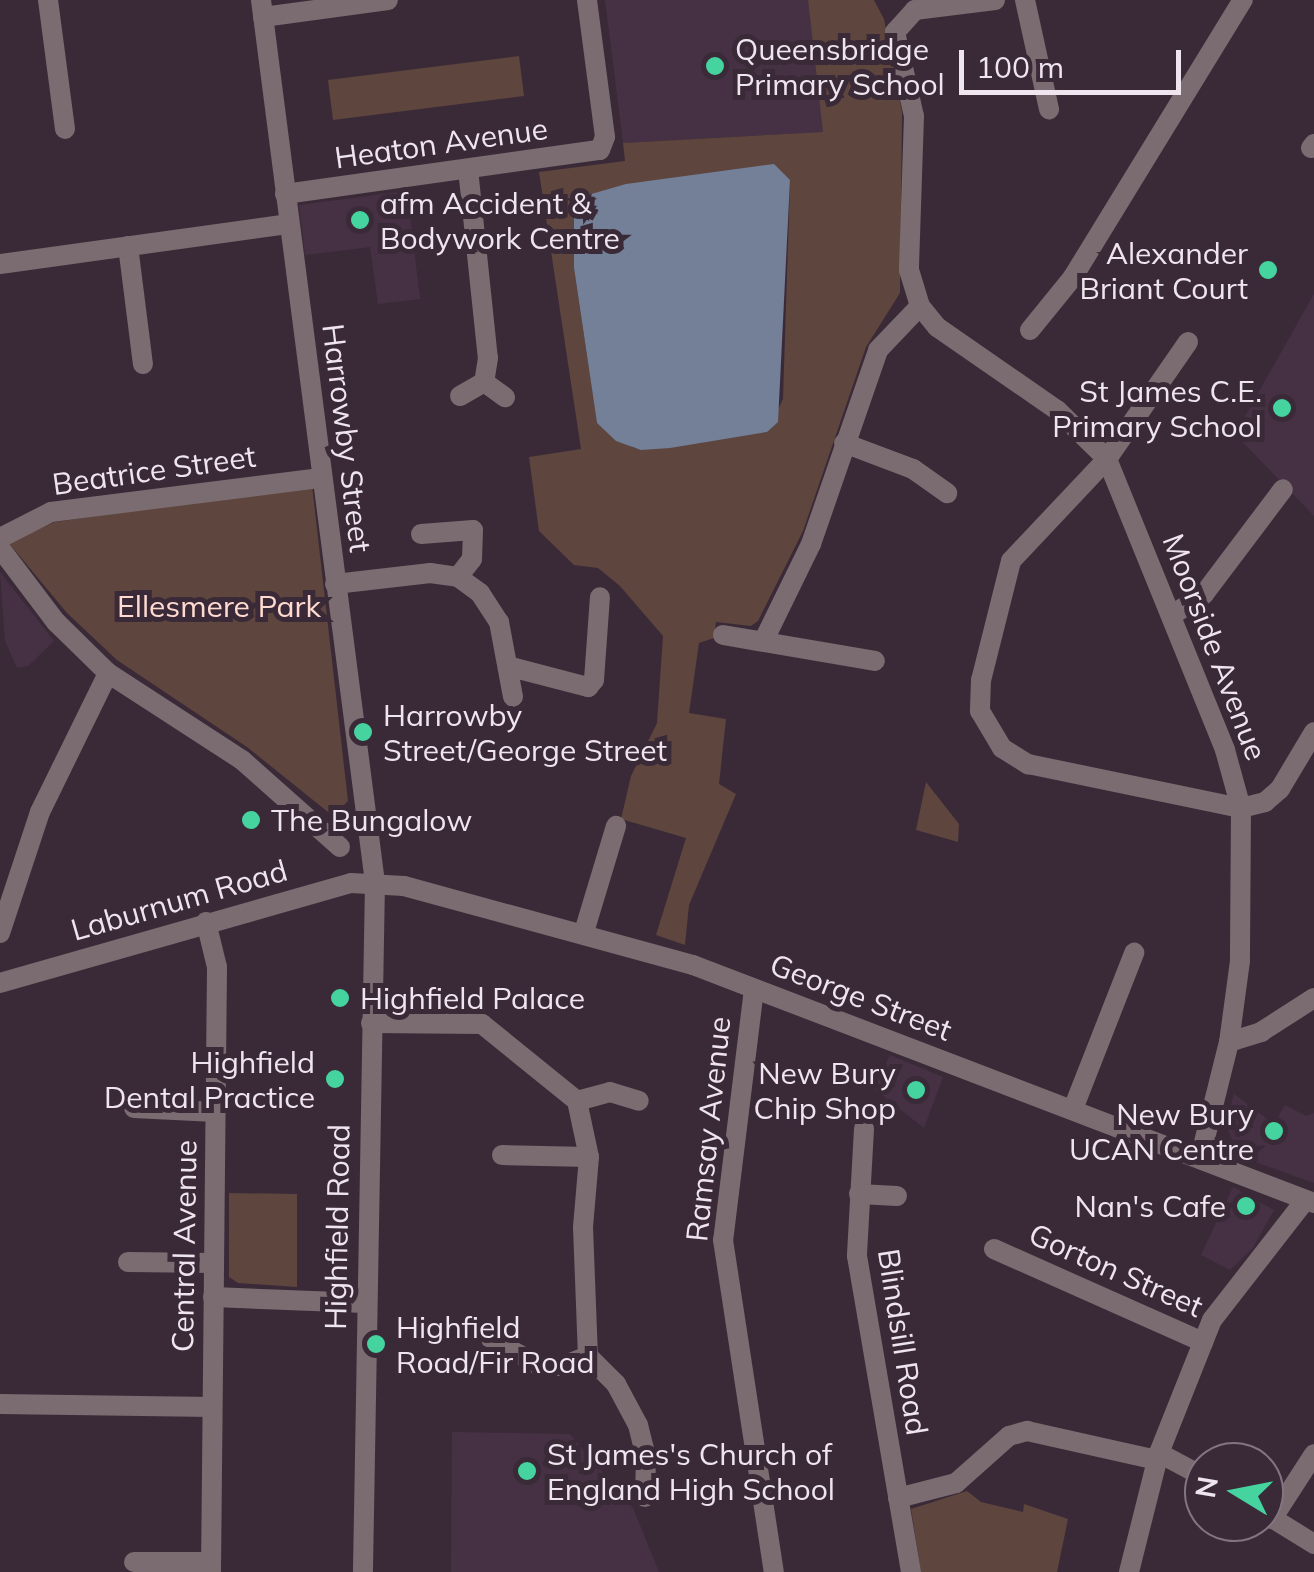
<!DOCTYPE html>
<style>
body{margin:0}
#map{position:relative;width:1314px;height:1572px;overflow:hidden;background:#3a2a38;font-family:Mulish,sans-serif}
div>[style]{position:absolute}
[style*='--x']{left:calc(var(--x)*1px);top:calc(var(--y)*1px);width:calc(var(--w)*1px);rotate:calc(var(--a)*1deg)}
.built>*{inset:0;background:#463144}
.green>*{inset:0;background:#5e453e}
.water>*{inset:0;background:#738098}
.minor>*{height:20px;margin:-10px;padding:0 10px;transform-origin:10px;border-radius:10px;background:#7a6c70}
.dots>*{width:28px;height:28px;translate:-50% -50%;box-sizing:border-box;border:5px solid #3a2a38;border-radius:50%}
span{translate:-50% -50%;white-space:nowrap;text-align:center;line-height:1.15;-webkit-text-stroke:10px #3a2a38;paint-order:stroke}
.poi-label{font-size:30px;color:#efe5ee}
.left{translate:0 -50%;text-align:left}
.right{translate:-100% -50%;text-align:right}
.street-label{font-size:30px;color:#efe5ee}
.park-label{font-size:30px;color:#fedad0}
.north{position:absolute;left:1184px;top:1442px;width:100px;height:100px;box-sizing:border-box;background:#3a2a38;border:2px solid #827581;border-radius:50%;rotate:280deg;font-size:28px;font-weight:700;line-height:40px;text-align:center;color:#efe5ee}
.north::after{content:'';display:block;margin:auto;width:35px;height:45px;background:#45d49f;clip-path:polygon(50% 0,100% 100%,50% 72%,0 100%)}
.scale{position:absolute;left:959px;top:50px;width:222px;height:45px;box-sizing:border-box;border:5px solid #efe5ee;border-top:0;padding-left:12px;font-size:30px;line-height:35px;white-space:nowrap;color:#efe5ee;-webkit-text-stroke:8px #3a2a38;paint-order:stroke}
</style>
<div id="map">
<div class="built">
<div style="clip-path:polygon(605px 0,808px 0,824px 132px,623px 143px)"></div>
<div style="clip-path:polygon(407px 191px,420px 299px,378px 304px,370px 247px,305px 255px,299px 205px)"></div>
<div style="clip-path:polygon(1314px 294px,1314px 516px,1235px 434px)"></div>
<div style="clip-path:polygon(0 572px,54px 641px,28px 666px,17px 668px,5px 641px)"></div>
<div style="clip-path:polygon(890px 1055px,943px 1077px,924px 1128px,874px 1089px)"></div>
<div style="clip-path:polygon(1234px 1094px,1274px 1124px,1285px 1105px,1306px 1116px,1314px 1113px,1314px 1183px,1239px 1156px,1226px 1125px)"></div>
<div style="clip-path:polygon(1233px 1187px,1274px 1210px,1253px 1248px,1230px 1270px,1201px 1255px)"></div>
<div style="clip-path:polygon(452px 1432px,570px 1434px,633px 1508px,659px 1572px,451px 1572px)"></div>
</div>
<div class="green">
<div style="clip-path:polygon(evenodd,808px 0,874px 0,884px 19px,902px 112px,900px 293px,866px 347px,803px 531px,758px 621px,751px 626px,716px 622px,714px 638px,699px 643px,689px 713px,726px 719px,719px 784px,736px 794px,689px 905px,685px 945px,656px 935px,686px 838px,621px 819px,631px 776px,657px 723px,663px 636px,620px 586px,598px 568px,574px 565px,539px 531px,529px 457px,581px 449px,539px 172px,625px 161px,623px 143px,823px 132px,808px 0,790px 180px,783px 399px,767px 432px,634px 448px,597px 422px,574px 268px,790px 180px)"></div>
<div style="clip-path:polygon(519px 56px,524px 96px,333px 120px,328px 80px)"></div>
<div style="clip-path:polygon(312px 485px,348px 801px,333px 816px,247px 747px,117px 660px,67px 613px,8px 542px,55px 522px)"></div>
<div style="clip-path:polygon(926px 782px,959px 824px,958px 842px,916px 830px)"></div>
<div style="clip-path:polygon(229px 1193px,297px 1194px,297px 1287px,238px 1283px,229px 1277px)"></div>
<div style="clip-path:polygon(967px 1491px,981px 1502px,1023px 1512px,1024px 1504px,1068px 1519px,1057px 1572px,921px 1572px,911px 1509px)"></div>
</div>
<div class="water">
<div style="clip-path:polygon(774px 164px,790px 180px,778px 422px,767px 432px,670px 448px,641px 450px,616px 441px,597px 423px,574px 268px,574px 199px,626px 184px)"></div>
</div>
<div class="minor">
<div style="--x:48;--y:0;--w:130;--a:82.5"></div>
<div style="--x:261;--y:0;--w:889;--a:82.64"></div>
<div style="--x:375;--y:882;--w:690;--a:91"></div>
<div style="--x:995;--y:0;--w:81;--a:172.9"></div>
<div style="--x:915;--y:10;--w:30;--a:132"></div>
<div style="--x:895;--y:32;--w:86;--a:77.3"></div>
<div style="--x:914;--y:116;--w:154;--a:91.9"></div>
<div style="--x:909;--y:270;--w:38;--a:73"></div>
<div style="--x:920;--y:306;--w:27;--a:51"></div>
<div style="--x:937;--y:327;--w:146;--a:34.7"></div>
<div style="--x:1057;--y:410;--w:70;--a:44.4"></div>
<div style="--x:1107;--y:459;--w:314;--a:67.9"></div>
<div style="--x:1225;--y:750;--w:60;--a:74.6"></div>
<div style="--x:1241;--y:808;--w:153;--a:90.4"></div>
<div style="--x:1240;--y:961;--w:82;--a:97.7"></div>
<div style="--x:1229;--y:1042;--w:120;--a:104"></div>
<div style="--x:1025;--y:0;--w:112;--a:77.6"></div>
<div style="--x:263;--y:17;--w:126;--a:-7.7"></div>
<div style="--x:1311;--y:148;--w:5;--a:-53"></div>
<div style="--x:468;--y:169;--w:190;--a:84"></div>
<div style="--x:488;--y:358;--w:24;--a:99"></div>
<div style="--x:285;--y:194;--w:318;--a:-8"></div>
<div style="--x:600;--y:150;--w:14;--a:-69"></div>
<div style="--x:605;--y:137;--w:138;--a:-97.5"></div>
<div style="--x:128;--y:246;--w:119;--a:82.8"></div>
<div style="--x:0;--y:264;--w:292;--a:-7.9"></div>
<div style="--x:1030;--y:330;--w:68;--a:-50.9"></div>
<div style="--x:1073;--y:277;--w:325;--a:-58.5"></div>
<div style="--x:1188;--y:342;--w:142;--a:124.7"></div>
<div style="--x:1107;--y:459;--w:140;--a:133.3"></div>
<div style="--x:1011;--y:561;--w:123;--a:104.1"></div>
<div style="--x:981;--y:680;--w:31;--a:92"></div>
<div style="--x:980;--y:711;--w:43;--a:59.3"></div>
<div style="--x:1002;--y:748;--w:31;--a:32"></div>
<div style="--x:1028;--y:764;--w:217;--a:11.7"></div>
<div style="--x:1241;--y:808;--w:25;--a:-14"></div>
<div style="--x:1265;--y:802;--w:20;--a:-41"></div>
<div style="--x:1280;--y:789;--w:66;--a:-59.2"></div>
<div style="--x:460;--y:396;--w:28;--a:-30"></div>
<div style="--x:484;--y:382;--w:26;--a:36"></div>
<div style="--x:844;--y:443;--w:74;--a:20.6"></div>
<div style="--x:913;--y:469;--w:42;--a:35.2"></div>
<div style="--x:421;--y:534;--w:52;--a:-4.4"></div>
<div style="--x:473;--y:530;--w:29;--a:92"></div>
<div style="--x:472;--y:559;--w:23;--a:128"></div>
<div style="--x:0;--y:538;--w:57;--a:-27"></div>
<div style="--x:51;--y:512;--w:272;--a:-7.2"></div>
<div style="--x:0;--y:548;--w:93;--a:52.9"></div>
<div style="--x:56;--y:622;--w:73;--a:44.4"></div>
<div style="--x:108;--y:673;--w:160;--a:33"></div>
<div style="--x:242;--y:760;--w:131;--a:41.6"></div>
<div style="--x:335;--y:584;--w:96;--a:-6.6"></div>
<div style="--x:430;--y:573;--w:28;--a:8"></div>
<div style="--x:458;--y:577;--w:27;--a:36"></div>
<div style="--x:480;--y:593;--w:35;--a:57"></div>
<div style="--x:499;--y:622;--w:76;--a:79.4"></div>
<div style="--x:1172;--y:615;--w:38;--a:-33"></div>
<div style="--x:1204;--y:594;--w:131;--a:-53"></div>
<div style="--x:723;--y:635;--w:154;--a:9.7"></div>
<div style="--x:764;--y:640;--w:107;--a:-63.9"></div>
<div style="--x:811;--y:544;--w:205;--a:-70.9"></div>
<div style="--x:878;--y:350;--w:61;--a:-46.3"></div>
<div style="--x:511;--y:667;--w:80;--a:14.6"></div>
<div style="--x:588;--y:687;--w:9;--a:-49"></div>
<div style="--x:594;--y:680;--w:83;--a:-85.9"></div>
<div style="--x:206;--y:922;--w:46;--a:76.3"></div>
<div style="--x:217;--y:967;--w:605;--a:90.57"></div>
<div style="--x:584;--y:932;--w:111;--a:-73.2"></div>
<div style="--x:0;--y:933;--w:127;--a:-71.7"></div>
<div style="--x:40;--y:812;--w:155;--a:-63.9"></div>
<div style="--x:0;--y:983;--w:365;--a:-15.9"></div>
<div style="--x:351;--y:883;--w:53;--a:3.2"></div>
<div style="--x:404;--y:886;--w:300;--a:15.3"></div>
<div style="--x:693;--y:965;--w:665;--a:20.97"></div>
<div style="--x:754;--y:989;--w:253;--a:97"></div>
<div style="--x:723;--y:1240;--w:336;--a:81.3"></div>
<div style="--x:371;--y:1023;--w:111;--a:0.5"></div>
<div style="--x:482;--y:1024;--w:122;--a:39"></div>
<div style="--x:577;--y:1101;--w:57;--a:77.9"></div>
<div style="--x:589;--y:1157;--w:70;--a:94.9"></div>
<div style="--x:583;--y:1227;--w:129;--a:87.8"></div>
<div style="--x:588;--y:1356;--w:40;--a:45"></div>
<div style="--x:616;--y:1384;--w:47;--a:61.8"></div>
<div style="--x:638;--y:1425;--w:33;--a:76"></div>
<div style="--x:646;--y:1457;--w:40;--a:91.4"></div>
<div style="--x:1229;--y:1042;--w:34;--a:-17"></div>
<div style="--x:1261;--y:1032;--w:63;--a:-32.7"></div>
<div style="--x:577;--y:1101;--w:34;--a:-15"></div>
<div style="--x:610;--y:1092;--w:30;--a:17"></div>
<div style="--x:134;--y:1108;--w:81;--a:2.8"></div>
<div style="--x:1073;--y:1109;--w:168;--a:-68.6"></div>
<div style="--x:864;--y:1129;--w:127;--a:93.2"></div>
<div style="--x:857;--y:1256;--w:321;--a:80.3"></div>
<div style="--x:502;--y:1155;--w:87;--a:1.3"></div>
<div style="--x:859;--y:1194;--w:38;--a:3"></div>
<div style="--x:994;--y:1249;--w:229;--a:24"></div>
<div style="--x:128;--y:1262;--w:86;--a:0.7"></div>
<div style="--x:213;--y:1297;--w:152;--a:2.3"></div>
<div style="--x:491;--y:1339;--w:56;--a:28.9"></div>
<div style="--x:540;--y:1366;--w:22;--a:0"></div>
<div style="--x:562;--y:1366;--w:28;--a:-21"></div>
<div style="--x:0;--y:1404;--w:212;--a:0.8"></div>
<div style="--x:1159;--y:1453;--w:51;--a:28.1"></div>
<div style="--x:898;--y:1498;--w:60;--a:-14.5"></div>
<div style="--x:956;--y:1483;--w:71;--a:-41.6"></div>
<div style="--x:1009;--y:1436;--w:19;--a:-16"></div>
<div style="--x:1027;--y:1431;--w:133;--a:12.6"></div>
<div style="--x:1264;--y:1513;--w:59;--a:31.8"></div>
<div style="--x:1272;--y:1519;--w:77;--a:-57.1"></div>
<div style="--x:134;--y:1562;--w:77;--a:0"></div>
<div style="--x:1129;--y:1572;--w:123;--a:-75.9"></div>
<div style="--x:1159;--y:1453;--w:143;--a:-68.3"></div>
<div style="--x:1212;--y:1320;--w:150;--a:-52.1"></div>
</div>
<div class="dots">
<div style="left:715px;top:66px;background:#45d49f"></div>
<div style="left:360px;top:220px;background:#45d49f"></div>
<div style="left:1268px;top:270px;background:#45d49f"></div>
<div style="left:1282px;top:408px;background:#45d49f"></div>
<div style="left:363px;top:732px;background:#45d49f"></div>
<div style="left:251px;top:820px;background:#45d49f"></div>
<div style="left:340px;top:998px;background:#45d49f"></div>
<div style="left:335px;top:1079px;background:#45d49f"></div>
<div style="left:916px;top:1090px;background:#45d49f"></div>
<div style="left:1274px;top:1131px;background:#45d49f"></div>
<div style="left:1246px;top:1206px;background:#45d49f"></div>
<div style="left:376px;top:1344px;background:#45d49f"></div>
<div style="left:527px;top:1471px;background:#45d49f"></div>
</div>
<div class="poi-label">
<span class="left" style="left:735px;top:66px">Queensbridge<br>Primary School</span>
<span class="left" style="left:380px;top:220px">afm Accident &amp;<br>Bodywork Centre</span>
<span class="right" style="left:1248px;top:270px">Alexander<br>Briant Court</span>
<span class="right" style="left:1262px;top:408px">St James C.E.<br>Primary School</span>
<span class="left" style="left:383px;top:732px">Harrowby<br>Street/George Street</span>
<span class="left" style="left:271px;top:820px">The Bungalow</span>
<span class="left" style="left:360px;top:998px">Highfield Palace</span>
<span class="right" style="left:315px;top:1079px">Highfield<br>Dental Practice</span>
<span class="right" style="left:896px;top:1090px">New Bury<br>Chip Shop</span>
<span class="right" style="left:1254px;top:1131px">New Bury<br>UCAN Centre</span>
<span class="right" style="left:1226px;top:1206px">Nan's Cafe</span>
<span class="left" style="left:396px;top:1344px">Highfield<br>Road/Fir Road</span>
<span class="left" style="left:547px;top:1471px">St James's Church of<br>England High School</span>
</div>
<div class="street-label">
<span style="left:441px;top:143px;rotate:-8deg">Heaton Avenue</span>
<span style="left:347px;top:438px;rotate:83deg">Harrowby Street</span>
<span style="left:154px;top:470px;rotate:-8deg">Beatrice Street</span>
<span style="left:1215px;top:647px;rotate:69deg">Moorside Avenue</span>
<span style="left:179px;top:900px;rotate:-16deg">Laburnum Road</span>
<span style="left:861px;top:997px;rotate:21deg">George Street</span>
<span style="left:708px;top:1129px;rotate:-84deg">Ramsay Avenue</span>
<span style="left:337px;top:1227px;rotate:-89deg">Highfield Road</span>
<span style="left:184px;top:1246px;rotate:-89deg">Central Avenue</span>
<span style="left:1116px;top:1270px;rotate:24deg">Gorton Street</span>
<span style="left:903px;top:1342px;rotate:81deg">Blindsill Road</span>
</div>
<div class="park-label">
<span style="left:219px;top:606px">Ellesmere Park</span>
</div>
<div class="north">N</div>
<div class="scale">100 m</div>
</div>
